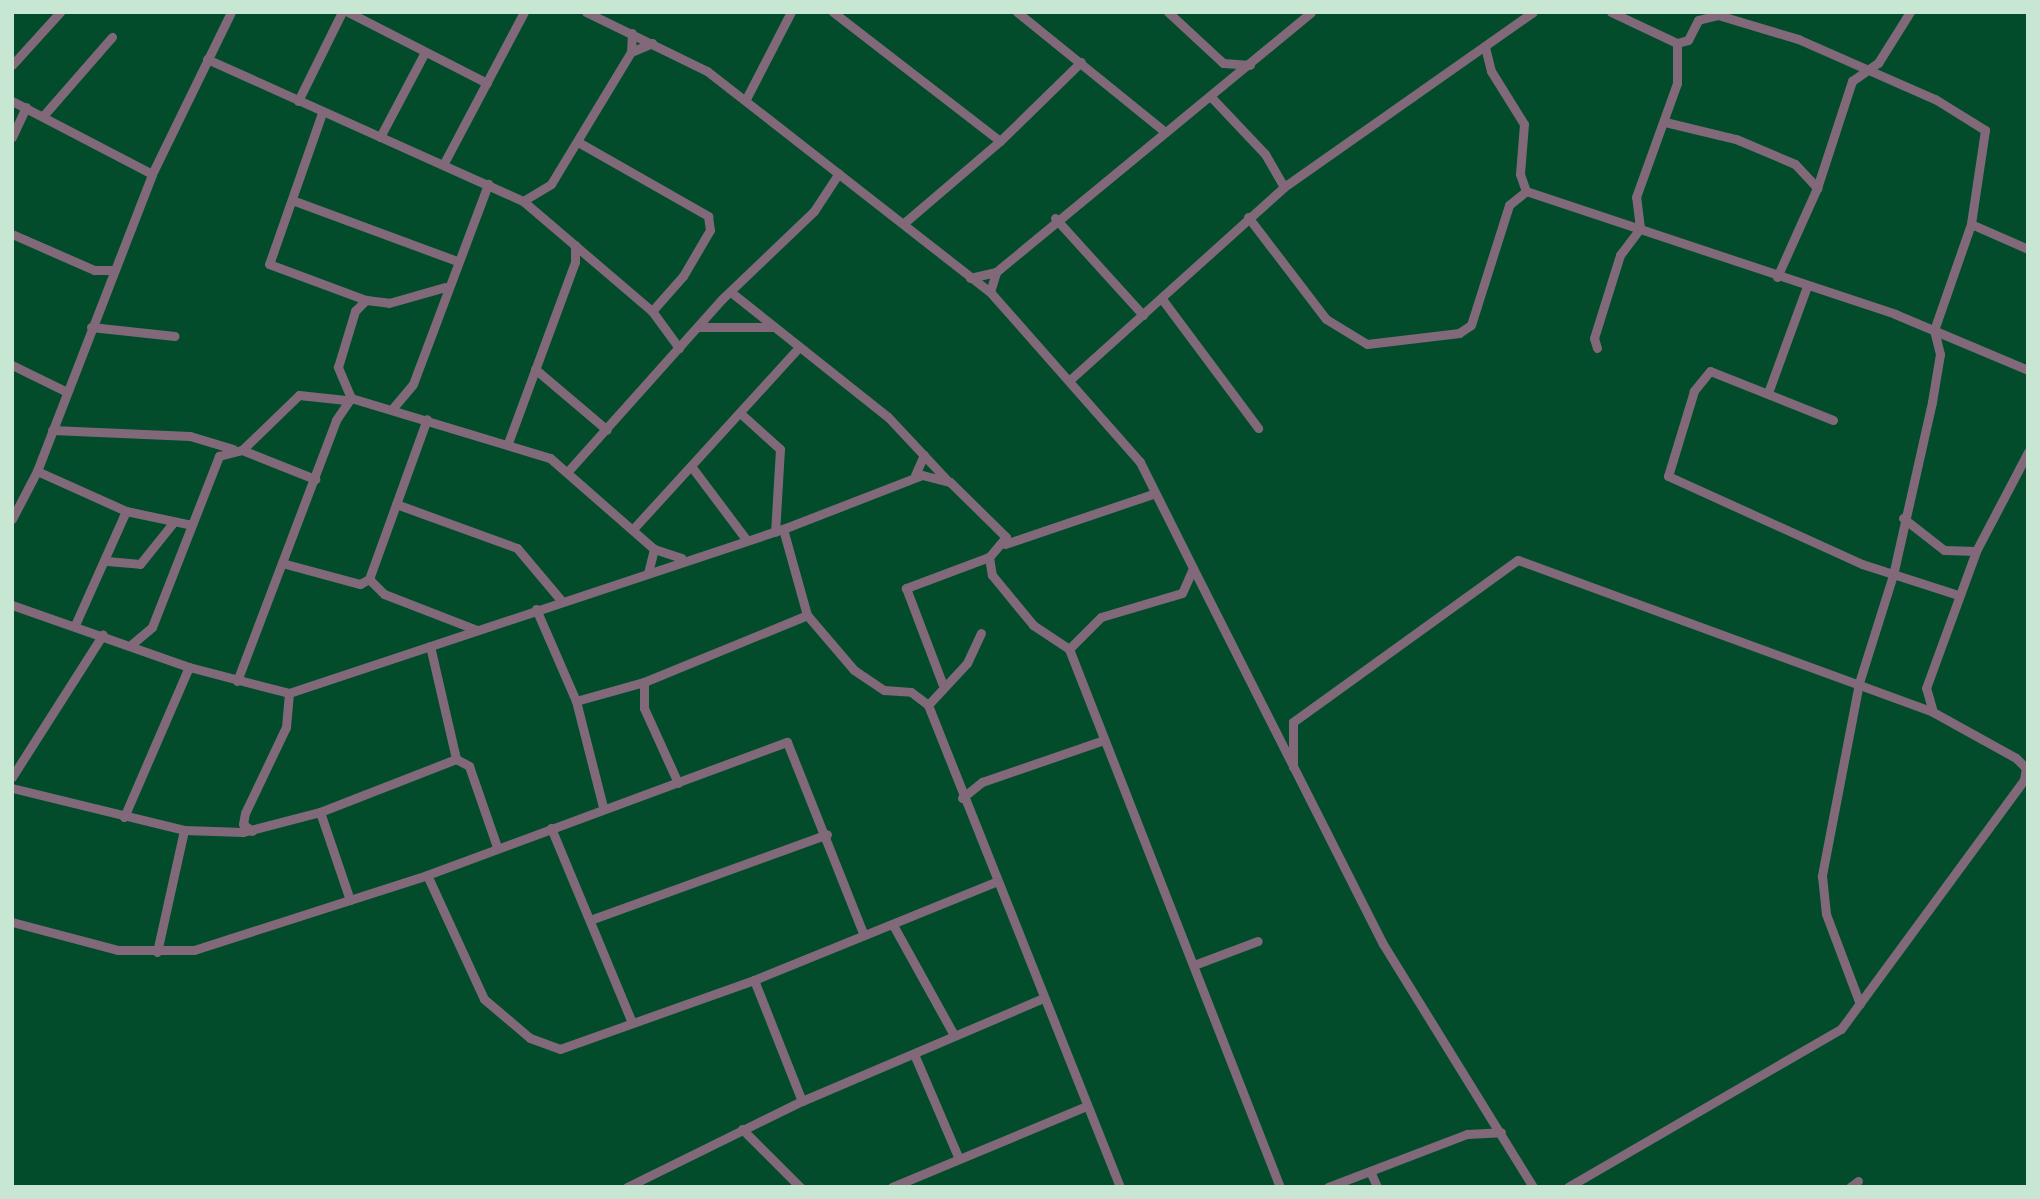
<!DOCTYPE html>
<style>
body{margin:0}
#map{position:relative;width:2040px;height:1199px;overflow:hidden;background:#024b2b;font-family:Karla,sans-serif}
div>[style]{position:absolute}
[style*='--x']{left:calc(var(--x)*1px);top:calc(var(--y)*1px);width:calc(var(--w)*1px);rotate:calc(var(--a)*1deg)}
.minor>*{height:9px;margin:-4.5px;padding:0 4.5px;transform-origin:4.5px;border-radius:4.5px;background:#81697a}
span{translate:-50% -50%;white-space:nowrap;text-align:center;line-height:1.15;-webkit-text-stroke:7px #112b1c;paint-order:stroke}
.frame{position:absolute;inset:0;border:14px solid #c8e7d3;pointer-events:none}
</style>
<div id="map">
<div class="minor">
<div style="--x:348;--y:12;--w:156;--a:27.1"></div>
<div style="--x:586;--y:12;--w:135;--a:26"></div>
<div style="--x:707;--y:71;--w:359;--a:38"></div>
<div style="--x:833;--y:12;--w:211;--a:37.7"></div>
<div style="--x:1000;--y:141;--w:113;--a:-44.3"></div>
<div style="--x:1017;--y:12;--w:191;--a:39"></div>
<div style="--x:1168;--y:12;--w:75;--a:42.8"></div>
<div style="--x:1223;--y:63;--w:27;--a:4"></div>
<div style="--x:1611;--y:12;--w:73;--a:25.2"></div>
<div style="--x:1677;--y:43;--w:11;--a:-15"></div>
<div style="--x:1688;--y:40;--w:22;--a:-63"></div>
<div style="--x:1698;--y:20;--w:21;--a:-14"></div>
<div style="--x:1718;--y:15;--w:84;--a:16.7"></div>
<div style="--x:1798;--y:39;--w:150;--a:23.7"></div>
<div style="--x:1935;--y:99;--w:59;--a:31.8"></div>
<div style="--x:1985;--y:130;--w:95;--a:98.5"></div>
<div style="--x:1971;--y:224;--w:112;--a:109.2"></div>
<div style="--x:1934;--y:330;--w:25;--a:76"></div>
<div style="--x:1940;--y:354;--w:49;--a:99.5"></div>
<div style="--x:1932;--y:402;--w:177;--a:102.7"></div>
<div style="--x:1893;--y:575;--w:113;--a:107.5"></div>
<div style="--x:1859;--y:683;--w:197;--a:100.9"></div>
<div style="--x:1822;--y:876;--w:38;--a:84"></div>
<div style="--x:1826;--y:914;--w:96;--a:69.3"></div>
<div style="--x:1485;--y:47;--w:25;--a:76"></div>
<div style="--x:1491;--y:71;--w:62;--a:58.1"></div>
<div style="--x:1524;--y:124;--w:50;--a:94.6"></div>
<div style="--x:1520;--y:174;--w:18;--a:71"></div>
<div style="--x:631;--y:52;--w:23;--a:-23"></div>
<div style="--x:207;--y:59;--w:346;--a:24.2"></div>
<div style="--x:523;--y:201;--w:170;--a:40.5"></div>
<div style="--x:652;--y:311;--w:46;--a:53.9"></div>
<div style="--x:12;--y:65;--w:72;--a:-47.8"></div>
<div style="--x:1212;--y:98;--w:77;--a:46.6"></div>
<div style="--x:1265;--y:154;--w:38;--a:60"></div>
<div style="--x:746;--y:99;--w:98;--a:-62.7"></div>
<div style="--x:12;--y:101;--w:158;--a:27.5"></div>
<div style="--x:298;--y:101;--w:99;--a:-63.7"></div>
<div style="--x:322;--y:113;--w:160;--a:109.3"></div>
<div style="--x:269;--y:264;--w:103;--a:20.4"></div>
<div style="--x:43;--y:116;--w:105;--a:-48.9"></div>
<div style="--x:1665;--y:122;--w:73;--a:13.5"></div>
<div style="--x:1736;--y:139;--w:64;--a:23"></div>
<div style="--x:1795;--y:164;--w:33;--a:47"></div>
<div style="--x:12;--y:137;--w:33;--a:-65"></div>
<div style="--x:380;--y:137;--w:96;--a:-62.1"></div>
<div style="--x:578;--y:142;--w:150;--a:29.6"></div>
<div style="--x:708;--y:216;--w:14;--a:82"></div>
<div style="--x:710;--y:230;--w:53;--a:120.4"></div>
<div style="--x:683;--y:276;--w:47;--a:131.5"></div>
<div style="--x:443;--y:165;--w:173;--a:-62.1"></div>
<div style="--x:292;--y:200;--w:176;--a:20.3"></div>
<div style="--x:523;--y:201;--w:33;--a:-31"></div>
<div style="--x:551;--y:184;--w:154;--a:-58.8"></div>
<div style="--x:631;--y:52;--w:19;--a:-87"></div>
<div style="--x:1248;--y:217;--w:128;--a:52.6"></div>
<div style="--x:1326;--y:319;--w:48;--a:31.4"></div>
<div style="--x:1367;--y:344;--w:93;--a:-6.8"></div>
<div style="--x:1459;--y:333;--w:14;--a:-34"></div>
<div style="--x:1471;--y:325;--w:126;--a:-72.4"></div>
<div style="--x:1509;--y:205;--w:22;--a:-39"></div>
<div style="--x:1526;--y:191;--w:389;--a:18.4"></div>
<div style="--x:1895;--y:314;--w:144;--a:22.8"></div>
<div style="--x:1055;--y:218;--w:131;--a:47.8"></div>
<div style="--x:904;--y:223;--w:126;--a:-40.5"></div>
<div style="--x:1971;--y:224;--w:62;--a:23.7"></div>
<div style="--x:12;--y:234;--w:90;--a:23.7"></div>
<div style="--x:94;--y:270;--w:20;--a:0"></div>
<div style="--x:1777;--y:277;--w:98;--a:-65.8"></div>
<div style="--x:1817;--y:188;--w:113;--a:-71.9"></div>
<div style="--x:1852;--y:81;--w:32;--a:-35"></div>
<div style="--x:1878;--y:63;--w:60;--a:-57.9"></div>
<div style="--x:970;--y:278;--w:27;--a:-13"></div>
<div style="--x:732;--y:293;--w:199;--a:38.5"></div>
<div style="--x:888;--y:417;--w:86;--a:46.9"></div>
<div style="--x:1162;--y:299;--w:161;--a:53.3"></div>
<div style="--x:91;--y:327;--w:84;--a:6.1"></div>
<div style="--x:700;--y:327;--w:72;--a:0"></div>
<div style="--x:1597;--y:348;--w:10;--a:-107"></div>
<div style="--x:1594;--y:338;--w:87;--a:-72.6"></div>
<div style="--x:1620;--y:255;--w:34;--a:-53"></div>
<div style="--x:1640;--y:228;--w:31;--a:-97"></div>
<div style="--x:1636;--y:197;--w:121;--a:-70.2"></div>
<div style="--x:1677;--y:83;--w:40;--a:-90"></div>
<div style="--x:12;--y:365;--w:59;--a:26.1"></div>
<div style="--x:535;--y:369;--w:94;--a:40.3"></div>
<div style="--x:1072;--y:378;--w:285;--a:-42"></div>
<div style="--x:1284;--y:187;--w:304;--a:-35.1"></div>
<div style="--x:1769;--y:390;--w:111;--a:-69.9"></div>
<div style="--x:351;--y:398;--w:34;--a:-113"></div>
<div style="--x:338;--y:367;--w:59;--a:-73.1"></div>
<div style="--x:355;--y:311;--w:16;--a:-45"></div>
<div style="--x:366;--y:300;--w:23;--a:7"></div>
<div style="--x:389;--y:303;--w:58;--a:-15.9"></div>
<div style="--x:393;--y:408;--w:31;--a:-50"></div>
<div style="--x:413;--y:384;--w:214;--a:-69.4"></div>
<div style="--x:740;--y:413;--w:54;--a:42"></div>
<div style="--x:780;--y:449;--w:83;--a:93.4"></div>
<div style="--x:1833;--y:420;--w:132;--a:-158.3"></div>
<div style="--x:1710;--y:371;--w:26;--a:129"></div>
<div style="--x:1694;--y:391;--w:89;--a:107"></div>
<div style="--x:1668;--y:476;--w:213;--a:24.4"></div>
<div style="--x:1862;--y:564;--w:101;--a:17.9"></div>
<div style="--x:52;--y:430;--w:138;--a:2.5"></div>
<div style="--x:190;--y:436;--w:45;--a:16.8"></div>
<div style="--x:508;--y:443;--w:193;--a:-69.7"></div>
<div style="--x:575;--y:262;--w:17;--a:-90"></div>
<div style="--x:242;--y:450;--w:79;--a:-44"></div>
<div style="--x:299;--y:395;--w:47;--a:6.1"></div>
<div style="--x:691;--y:466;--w:90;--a:53.1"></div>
<div style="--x:570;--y:469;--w:228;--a:-48.2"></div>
<div style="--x:722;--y:299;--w:127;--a:-43.7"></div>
<div style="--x:814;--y:211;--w:45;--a:-56.7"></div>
<div style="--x:37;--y:471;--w:98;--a:24.2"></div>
<div style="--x:126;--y:511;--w:67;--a:12"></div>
<div style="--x:915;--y:475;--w:22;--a:-66"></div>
<div style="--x:396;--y:504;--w:129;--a:20"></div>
<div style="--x:517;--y:548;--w:67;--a:49.9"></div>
<div style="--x:1903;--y:518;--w:52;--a:38"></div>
<div style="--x:1944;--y:550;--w:32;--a:2"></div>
<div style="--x:12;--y:519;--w:54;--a:-62.5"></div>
<div style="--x:37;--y:471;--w:318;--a:-68.8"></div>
<div style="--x:152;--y:174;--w:180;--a:-64"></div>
<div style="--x:634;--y:528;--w:245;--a:-47.6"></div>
<div style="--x:783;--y:529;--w:89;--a:74.4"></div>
<div style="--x:807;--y:615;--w:72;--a:49.5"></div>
<div style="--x:854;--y:670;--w:36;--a:34"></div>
<div style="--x:884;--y:690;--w:27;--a:4"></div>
<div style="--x:911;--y:692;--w:21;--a:37"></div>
<div style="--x:928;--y:705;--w:519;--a:68.28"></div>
<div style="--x:1005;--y:544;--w:156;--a:-18.7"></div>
<div style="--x:989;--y:557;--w:18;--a:81"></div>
<div style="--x:992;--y:575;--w:65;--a:50.6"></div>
<div style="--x:1033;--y:625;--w:43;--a:33.7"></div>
<div style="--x:1069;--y:649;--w:578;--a:68.59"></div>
<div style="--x:107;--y:561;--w:33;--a:5"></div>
<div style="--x:140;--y:564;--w:51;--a:-51.3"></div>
<div style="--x:282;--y:563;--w:81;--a:15.1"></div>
<div style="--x:360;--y:584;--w:10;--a:-29"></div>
<div style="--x:369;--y:579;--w:170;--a:-70.1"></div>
<div style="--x:1194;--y:570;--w:419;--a:63.2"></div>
<div style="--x:1383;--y:944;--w:286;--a:58.3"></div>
<div style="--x:648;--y:573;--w:25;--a:-76"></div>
<div style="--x:369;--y:579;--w:21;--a:45"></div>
<div style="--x:384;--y:594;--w:100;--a:21.2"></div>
<div style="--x:12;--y:605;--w:188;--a:19.3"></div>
<div style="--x:189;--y:667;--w:103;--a:14.6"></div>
<div style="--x:289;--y:693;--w:521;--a:-18.37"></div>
<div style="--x:783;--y:529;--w:149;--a:-21.2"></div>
<div style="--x:922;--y:475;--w:29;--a:14"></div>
<div style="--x:950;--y:482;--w:78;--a:44.5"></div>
<div style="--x:1006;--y:537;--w:26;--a:130"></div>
<div style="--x:989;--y:557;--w:89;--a:159.5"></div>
<div style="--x:906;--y:588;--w:102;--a:69.2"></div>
<div style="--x:536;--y:609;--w:100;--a:66.5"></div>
<div style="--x:576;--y:701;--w:109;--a:75.7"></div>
<div style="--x:75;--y:625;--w:125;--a:-65.9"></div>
<div style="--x:132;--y:644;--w:26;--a:-40"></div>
<div style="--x:152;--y:627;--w:184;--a:-68.6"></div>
<div style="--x:219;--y:456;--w:24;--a:-15"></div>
<div style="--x:242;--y:450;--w:79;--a:21.7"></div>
<div style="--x:430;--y:646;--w:116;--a:77"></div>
<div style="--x:1069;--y:649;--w:45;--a:-45"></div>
<div style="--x:1101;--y:617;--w:84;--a:-16.5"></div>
<div style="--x:1182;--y:593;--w:27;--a:-66"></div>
<div style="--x:1193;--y:568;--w:119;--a:-116.6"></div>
<div style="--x:1140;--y:462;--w:227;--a:-131.4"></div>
<div style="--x:990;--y:292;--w:21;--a:-73"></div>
<div style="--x:996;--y:272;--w:408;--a:-39.5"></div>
<div style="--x:237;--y:681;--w:279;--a:-69.2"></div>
<div style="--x:336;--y:420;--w:27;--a:-56"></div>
<div style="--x:351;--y:398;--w:208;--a:16.8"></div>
<div style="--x:550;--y:458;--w:138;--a:41.2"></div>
<div style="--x:654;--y:549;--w:29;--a:18"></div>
<div style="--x:576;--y:701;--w:71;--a:-15.6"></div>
<div style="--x:928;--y:705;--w:57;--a:-47.1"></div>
<div style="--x:967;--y:663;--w:33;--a:-65"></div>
<div style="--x:1293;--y:767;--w:45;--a:-90"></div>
<div style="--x:1293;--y:722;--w:277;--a:-35.8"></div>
<div style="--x:1518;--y:560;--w:442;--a:20.1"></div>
<div style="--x:12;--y:777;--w:169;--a:-57.5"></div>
<div style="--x:678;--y:783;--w:82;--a:-114.4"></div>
<div style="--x:644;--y:708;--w:26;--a:-90"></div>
<div style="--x:644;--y:682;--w:176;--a:-22.3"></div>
<div style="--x:12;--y:788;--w:177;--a:13.7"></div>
<div style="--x:184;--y:830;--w:59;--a:1.9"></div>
<div style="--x:243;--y:832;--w:80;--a:-14.6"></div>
<div style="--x:320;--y:812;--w:146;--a:-21.3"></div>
<div style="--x:456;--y:759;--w:15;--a:28"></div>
<div style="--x:469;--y:766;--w:86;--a:70.9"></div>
<div style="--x:962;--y:798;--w:26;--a:-39"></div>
<div style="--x:982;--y:782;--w:129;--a:-19"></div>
<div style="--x:320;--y:812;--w:93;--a:71.2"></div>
<div style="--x:124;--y:817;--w:163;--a:-66.6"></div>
<div style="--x:551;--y:828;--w:211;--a:67.4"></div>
<div style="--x:252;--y:831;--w:11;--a:-142"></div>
<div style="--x:243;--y:824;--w:11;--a:-80"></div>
<div style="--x:245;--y:813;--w:95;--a:-64.5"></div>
<div style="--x:286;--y:727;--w:34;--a:-85"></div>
<div style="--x:427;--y:875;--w:136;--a:65.3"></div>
<div style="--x:484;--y:999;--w:60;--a:40.3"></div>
<div style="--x:530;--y:1038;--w:32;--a:20"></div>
<div style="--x:560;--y:1049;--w:206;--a:-19.6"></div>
<div style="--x:754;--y:980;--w:260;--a:-22.1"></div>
<div style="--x:590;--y:920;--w:252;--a:-19.9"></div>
<div style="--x:12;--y:922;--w:110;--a:14.8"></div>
<div style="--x:118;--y:950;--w:76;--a:0"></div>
<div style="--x:194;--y:950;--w:245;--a:-17.8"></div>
<div style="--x:427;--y:875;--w:384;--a:-20.3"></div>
<div style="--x:787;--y:742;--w:206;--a:68.3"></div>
<div style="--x:893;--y:925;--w:126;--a:61"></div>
<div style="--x:157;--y:952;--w:125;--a:-77.5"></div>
<div style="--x:1194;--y:965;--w:68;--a:-20.6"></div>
<div style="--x:754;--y:980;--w:130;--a:68.4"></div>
<div style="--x:914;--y:1054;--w:114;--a:66.8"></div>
<div style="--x:742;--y:1129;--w:82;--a:45"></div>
<div style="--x:1370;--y:1171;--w:17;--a:66"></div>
<div style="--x:627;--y:1187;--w:195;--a:-26.2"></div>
<div style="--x:802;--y:1101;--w:262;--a:-23.1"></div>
<div style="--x:892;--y:1187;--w:211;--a:-22.6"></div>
<div style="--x:1328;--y:1187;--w:149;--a:-20.9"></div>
<div style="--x:1467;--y:1134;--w:34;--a:-3"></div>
<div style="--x:1568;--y:1187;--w:315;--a:-30.1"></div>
<div style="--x:1841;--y:1029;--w:309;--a:-53.7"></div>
<div style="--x:2024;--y:780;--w:12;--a:-81"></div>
<div style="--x:2026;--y:768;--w:14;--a:-135"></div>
<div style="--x:2016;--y:758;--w:95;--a:-151"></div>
<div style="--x:1933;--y:712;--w:25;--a:-106"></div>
<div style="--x:1926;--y:688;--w:146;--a:-69.9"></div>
<div style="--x:1976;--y:551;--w:112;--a:-62.3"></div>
<div style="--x:1850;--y:1187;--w:10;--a:-37"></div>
</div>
<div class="frame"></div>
</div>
